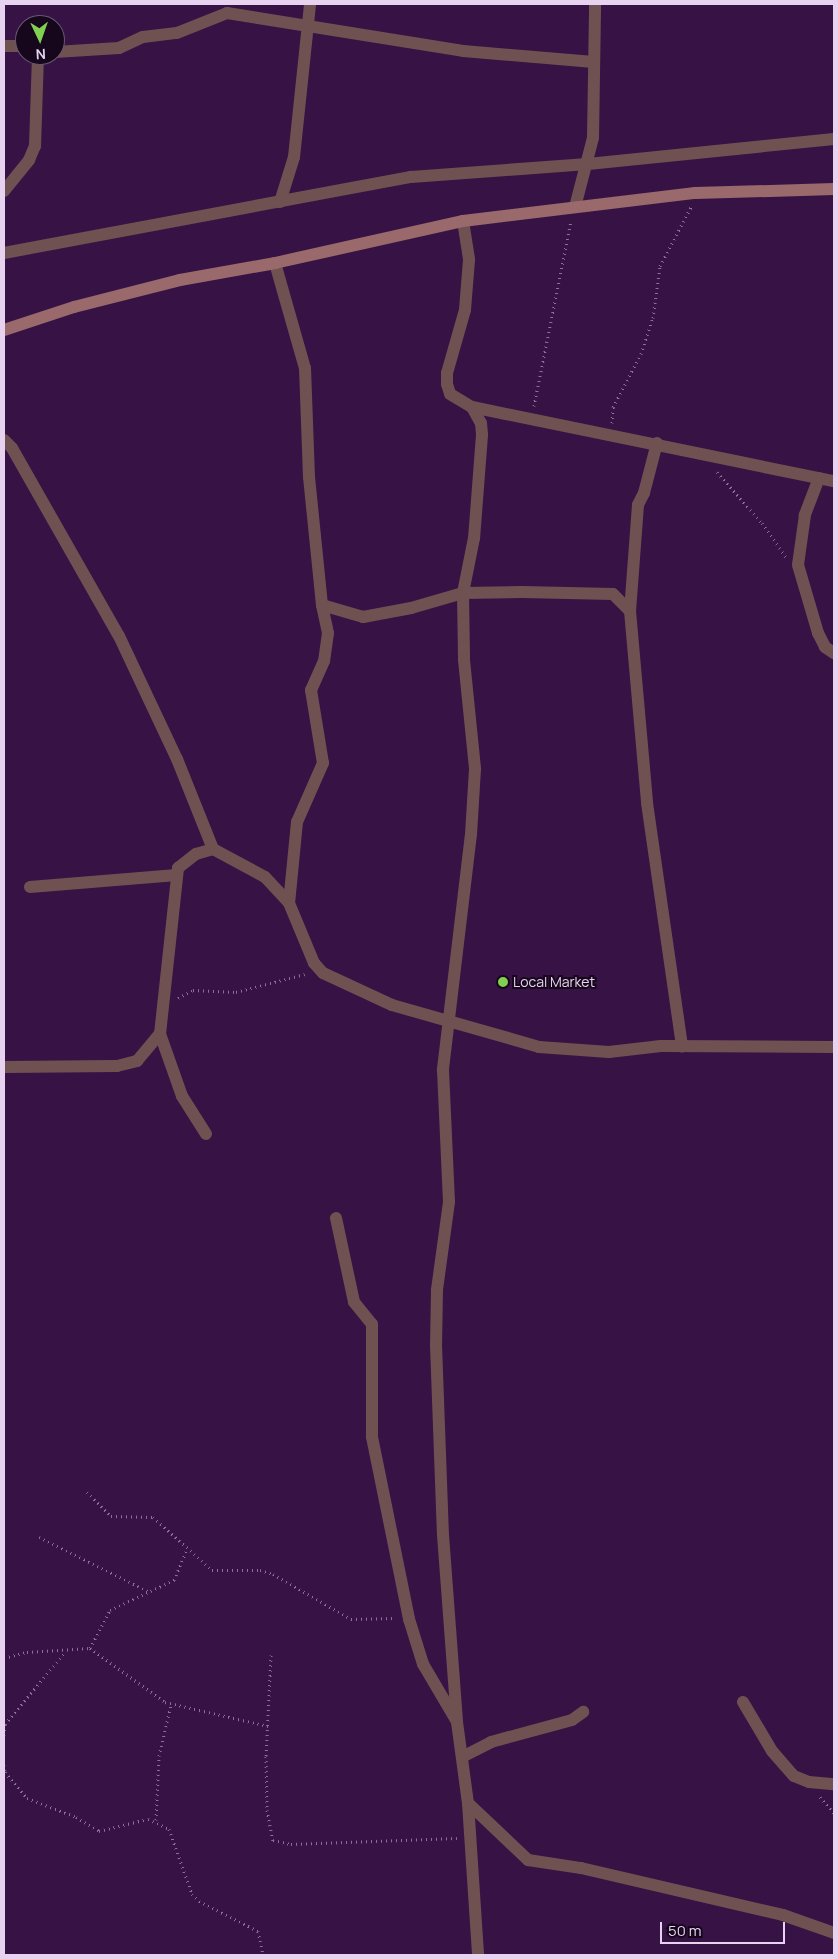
<!DOCTYPE html>
<style>
body{margin:0}
#map{position:relative;width:838px;height:1959px;overflow:hidden;background:#361344;font-family:Manrope,sans-serif}
div>[style]{position:absolute}
[style*='--x']{left:calc(var(--x)*1px);top:calc(var(--y)*1px);width:calc(var(--w)*1px);rotate:calc(var(--a)*1deg)}
.path>*{height:3px;margin-top:-1.5px;transform-origin:0;background:repeating-linear-gradient(90deg,#8c7098 0 1px,transparent 0 5px)}
.street>*{height:12px;margin:-6px;padding:0 6px;transform-origin:6px;border-radius:6px;background:#705152}
.secondary>*{height:12px;margin:-6px;padding:0 6px;transform-origin:6px;border-radius:6px;background:#9a696b}
.dots>*{width:14px;height:14px;translate:-50% -50%;box-sizing:border-box;border:2px solid #16071c;border-radius:50%}
span{translate:-50% -50%;white-space:nowrap;text-align:center;line-height:1.15;-webkit-text-stroke:4px #16071c;paint-order:stroke}
.poi-label{font-size:14px;color:#e7d2f0}
.left{translate:0 -50%;text-align:left}
.frame{position:absolute;inset:0;border:5px solid #e7d2f0;pointer-events:none}
.north{position:absolute;left:15px;top:15px;width:50px;height:50px;box-sizing:border-box;background:#16071c;border:1px solid #6a5871;border-radius:50%;rotate:177deg;font-size:14px;font-weight:700;line-height:20px;text-align:center;color:#e7d2f0}
.north::after{content:'';display:block;margin:auto;width:18px;height:22px;background:#80d051;clip-path:polygon(50% 0,100% 100%,50% 72%,0 100%)}
.scale{position:absolute;left:660px;top:1922px;width:125px;height:22px;box-sizing:border-box;border:2px solid #e7d2f0;border-top:0;padding-left:6px;font-size:15px;line-height:18px;white-space:nowrap;color:#e7d2f0;-webkit-text-stroke:4px #16071c;paint-order:stroke}
</style>
<div id="map">
<div class="path">
<div style="--x:534;--y:406;--w:189;--a:-78.7"></div>
<div style="--x:612;--y:423;--w:16;--a:-86"></div>
<div style="--x:613;--y:407;--w:60;--a:-62.2"></div>
<div style="--x:641;--y:354;--w:38;--a:-72"></div>
<div style="--x:653;--y:318;--w:52;--a:-82.3"></div>
<div style="--x:660;--y:266;--w:67;--a:-62.3"></div>
<div style="--x:717;--y:472;--w:68;--a:48.6"></div>
<div style="--x:762;--y:523;--w:42;--a:54.8"></div>
<div style="--x:178;--y:998;--w:17;--a:-28"></div>
<div style="--x:193;--y:990;--w:43;--a:2.7"></div>
<div style="--x:236;--y:992;--w:71;--a:-14.6"></div>
<div style="--x:87;--y:1492;--w:34;--a:45"></div>
<div style="--x:111;--y:1516;--w:42;--a:1.4"></div>
<div style="--x:153;--y:1517;--w:79;--a:41.9"></div>
<div style="--x:212;--y:1570;--w:48;--a:0"></div>
<div style="--x:260;--y:1570;--w:14;--a:17"></div>
<div style="--x:273;--y:1574;--w:90;--a:30"></div>
<div style="--x:351;--y:1619;--w:44;--a:-1.3"></div>
<div style="--x:39;--y:1537;--w:122;--a:26.4"></div>
<div style="--x:90;--y:1648;--w:43;--a:-62.2"></div>
<div style="--x:110;--y:1610;--w:71;--a:-25.1"></div>
<div style="--x:174;--y:1580;--w:34;--a:-67"></div>
<div style="--x:271;--y:1655;--w:101;--a:92.8"></div>
<div style="--x:266;--y:1756;--w:54;--a:88.9"></div>
<div style="--x:267;--y:1810;--w:31;--a:79"></div>
<div style="--x:273;--y:1840;--w:18;--a:13"></div>
<div style="--x:291;--y:1844;--w:166;--a:-2.1"></div>
<div style="--x:4;--y:1658;--w:24;--a:-15"></div>
<div style="--x:27;--y:1652;--w:63;--a:-3.6"></div>
<div style="--x:90;--y:1648;--w:92;--a:35.8"></div>
<div style="--x:165;--y:1702;--w:106;--a:13.1"></div>
<div style="--x:4;--y:1735;--w:11;--a:-85"></div>
<div style="--x:5;--y:1724;--w:95;--a:-50.1"></div>
<div style="--x:4;--y:1765;--w:7;--a:82"></div>
<div style="--x:5;--y:1772;--w:34;--a:50"></div>
<div style="--x:27;--y:1798;--w:53;--a:21.2"></div>
<div style="--x:76;--y:1817;--w:27;--a:31"></div>
<div style="--x:99;--y:1831;--w:50;--a:-13.8"></div>
<div style="--x:148;--y:1819;--w:23;--a:25"></div>
<div style="--x:169;--y:1829;--w:69;--a:70.5"></div>
<div style="--x:192;--y:1894;--w:10;--a:45"></div>
<div style="--x:199;--y:1901;--w:66;--a:27"></div>
<div style="--x:258;--y:1931;--w:25;--a:78"></div>
<div style="--x:820;--y:1797;--w:21;--a:49"></div>
<div style="--x:156;--y:1820;--w:64;--a:-87.3"></div>
<div style="--x:159;--y:1756;--w:52;--a:-76.8"></div>
</div>
<div class="street">
<div style="--x:4;--y:46;--w:21;--a:0"></div>
<div style="--x:55;--y:52;--w:64;--a:-3.6"></div>
<div style="--x:119;--y:48;--w:26;--a:-25"></div>
<div style="--x:143;--y:37;--w:34;--a:-7"></div>
<div style="--x:177;--y:33;--w:54;--a:-21.8"></div>
<div style="--x:227;--y:13;--w:239;--a:9.1"></div>
<div style="--x:463;--y:51;--w:131;--a:4.8"></div>
<div style="--x:4;--y:191;--w:40;--a:-51"></div>
<div style="--x:29;--y:160;--w:15;--a:-67"></div>
<div style="--x:35;--y:146;--w:91;--a:-88.1"></div>
<div style="--x:280;--y:202;--w:47;--a:-72.7"></div>
<div style="--x:294;--y:157;--w:154;--a:-84"></div>
<div style="--x:575;--y:207;--w:71;--a:-75.4"></div>
<div style="--x:593;--y:138;--w:134;--a:-89.1"></div>
<div style="--x:463;--y:221;--w:39;--a:81"></div>
<div style="--x:469;--y:260;--w:50;--a:94.6"></div>
<div style="--x:465;--y:310;--w:66;--a:105.9"></div>
<div style="--x:447;--y:373;--w:11;--a:90"></div>
<div style="--x:447;--y:384;--w:10;--a:73"></div>
<div style="--x:450;--y:394;--w:26;--a:31"></div>
<div style="--x:472;--y:407;--w:18;--a:61"></div>
<div style="--x:481;--y:423;--w:12;--a:85"></div>
<div style="--x:482;--y:435;--w:103;--a:94.4"></div>
<div style="--x:474;--y:538;--w:56;--a:101.3"></div>
<div style="--x:463;--y:593;--w:67;--a:89.1"></div>
<div style="--x:464;--y:660;--w:110;--a:84.2"></div>
<div style="--x:475;--y:769;--w:65;--a:93.5"></div>
<div style="--x:471;--y:834;--w:238;--a:96.8"></div>
<div style="--x:443;--y:1070;--w:132;--a:87.4"></div>
<div style="--x:449;--y:1202;--w:89;--a:97.8"></div>
<div style="--x:437;--y:1290;--w:55;--a:91"></div>
<div style="--x:436;--y:1345;--w:190;--a:87.9"></div>
<div style="--x:443;--y:1535;--w:188;--a:85.7"></div>
<div style="--x:457;--y:1722;--w:82;--a:82.3"></div>
<div style="--x:468;--y:1803;--w:152;--a:86.2"></div>
<div style="--x:4;--y:253;--w:414;--a:-10.6"></div>
<div style="--x:411;--y:177;--w:177;--a:-4.2"></div>
<div style="--x:588;--y:164;--w:247;--a:-5.8"></div>
<div style="--x:275;--y:263;--w:109;--a:74.1"></div>
<div style="--x:305;--y:368;--w:109;--a:87.9"></div>
<div style="--x:309;--y:477;--w:129;--a:84.2"></div>
<div style="--x:322;--y:605;--w:29;--a:78"></div>
<div style="--x:328;--y:633;--w:28;--a:98"></div>
<div style="--x:324;--y:661;--w:32;--a:114"></div>
<div style="--x:311;--y:690;--w:74;--a:80.7"></div>
<div style="--x:323;--y:763;--w:64;--a:113.8"></div>
<div style="--x:297;--y:822;--w:81;--a:95.6"></div>
<div style="--x:289;--y:903;--w:65;--a:67.4"></div>
<div style="--x:314;--y:963;--w:13;--a:48"></div>
<div style="--x:323;--y:973;--w:76;--a:24.9"></div>
<div style="--x:392;--y:1005;--w:153;--a:15.9"></div>
<div style="--x:539;--y:1047;--w:70;--a:4.1"></div>
<div style="--x:609;--y:1052;--w:52;--a:-6.6"></div>
<div style="--x:661;--y:1046;--w:173;--a:0.3"></div>
<div style="--x:472;--y:407;--w:369;--a:11.6"></div>
<div style="--x:4;--y:440;--w:11;--a:45"></div>
<div style="--x:12;--y:448;--w:216;--a:60.4"></div>
<div style="--x:119;--y:636;--w:136;--a:64.8"></div>
<div style="--x:177;--y:759;--w:97;--a:68.2"></div>
<div style="--x:213;--y:849;--w:59;--a:28.3"></div>
<div style="--x:265;--y:877;--w:35;--a:47"></div>
<div style="--x:657;--y:443;--w:52;--a:104.6"></div>
<div style="--x:644;--y:493;--w:13;--a:117"></div>
<div style="--x:638;--y:505;--w:106;--a:94.3"></div>
<div style="--x:630;--y:611;--w:193;--a:84.9"></div>
<div style="--x:647;--y:803;--w:246;--a:81.8"></div>
<div style="--x:819;--y:478;--w:40;--a:111"></div>
<div style="--x:805;--y:515;--w:50;--a:98"></div>
<div style="--x:798;--y:565;--w:71;--a:73.6"></div>
<div style="--x:818;--y:633;--w:16;--a:63"></div>
<div style="--x:825;--y:647;--w:11;--a:34"></div>
<div style="--x:322;--y:605;--w:43;--a:16.3"></div>
<div style="--x:363;--y:617;--w:49;--a:-10.6"></div>
<div style="--x:411;--y:608;--w:54;--a:-16.1"></div>
<div style="--x:463;--y:593;--w:59;--a:-1"></div>
<div style="--x:522;--y:592;--w:91;--a:1.3"></div>
<div style="--x:613;--y:594;--w:24;--a:45"></div>
<div style="--x:30;--y:887;--w:147;--a:-4.7"></div>
<div style="--x:4;--y:1067;--w:113;--a:-0.5"></div>
<div style="--x:117;--y:1066;--w:21;--a:-14"></div>
<div style="--x:137;--y:1061;--w:35;--a:-50"></div>
<div style="--x:206;--y:1134;--w:45;--a:-122.3"></div>
<div style="--x:182;--y:1096;--w:66;--a:-109.5"></div>
<div style="--x:160;--y:1034;--w:167;--a:-83.8"></div>
<div style="--x:178;--y:868;--w:23;--a:-38"></div>
<div style="--x:196;--y:854;--w:18;--a:-16"></div>
<div style="--x:336;--y:1218;--w:86;--a:77.9"></div>
<div style="--x:354;--y:1302;--w:28;--a:51"></div>
<div style="--x:372;--y:1324;--w:113;--a:90"></div>
<div style="--x:372;--y:1437;--w:186;--a:78.5"></div>
<div style="--x:409;--y:1619;--w:47;--a:72.7"></div>
<div style="--x:423;--y:1664;--w:65;--a:59.5"></div>
<div style="--x:743;--y:1702;--w:57;--a:59.4"></div>
<div style="--x:772;--y:1751;--w:33;--a:49"></div>
<div style="--x:794;--y:1776;--w:16;--a:22"></div>
<div style="--x:809;--y:1782;--w:25;--a:5"></div>
<div style="--x:464;--y:1756;--w:30;--a:-27"></div>
<div style="--x:491;--y:1742;--w:84;--a:-15.2"></div>
<div style="--x:572;--y:1720;--w:14;--a:-36"></div>
<div style="--x:468;--y:1803;--w:83;--a:43.5"></div>
<div style="--x:528;--y:1860;--w:54;--a:8.6"></div>
<div style="--x:581;--y:1868;--w:207;--a:13.1"></div>
<div style="--x:783;--y:1915;--w:54;--a:19.4"></div>
</div>
<div class="secondary">
<div style="--x:4;--y:330;--w:74;--a:-18.2"></div>
<div style="--x:74;--y:307;--w:109;--a:-14.3"></div>
<div style="--x:180;--y:280;--w:97;--a:-10.1"></div>
<div style="--x:275;--y:263;--w:193;--a:-12.6"></div>
<div style="--x:463;--y:221;--w:234;--a:-6.9"></div>
<div style="--x:695;--y:193;--w:139;--a:-1.6"></div>
</div>
<div class="dots">
<div style="left:503px;top:982px;background:#80d051"></div>
</div>
<div class="poi-label">
<span class="left" style="left:513px;top:982px">Local Market</span>
</div>
<div class="frame"></div>
<div class="north">N</div>
<div class="scale">50 m</div>
</div>
